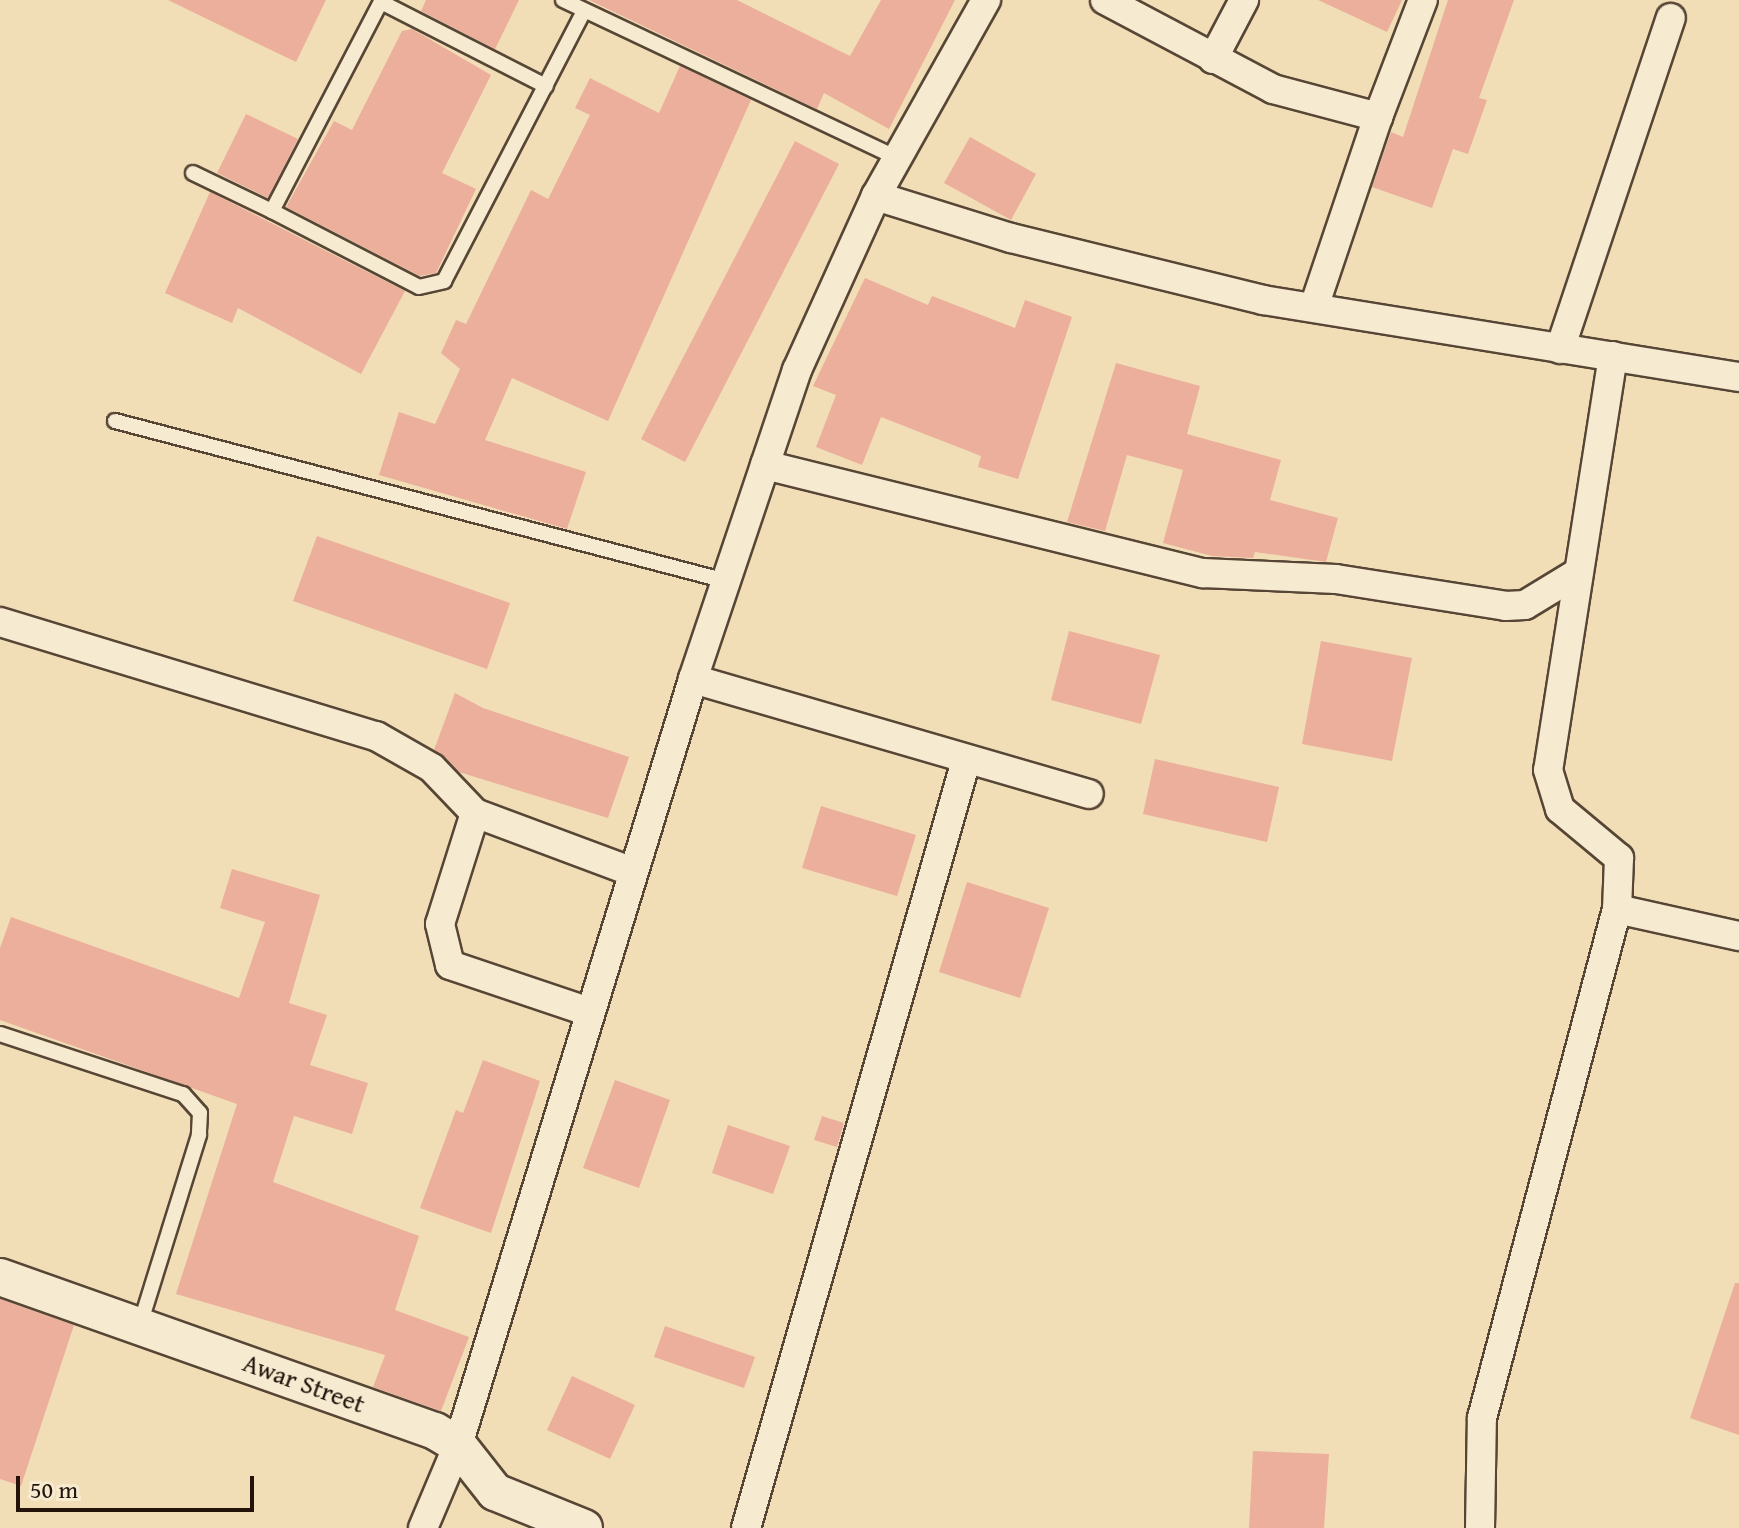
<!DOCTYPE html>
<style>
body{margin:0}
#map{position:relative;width:1739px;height:1528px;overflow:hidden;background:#f1deb6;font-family:"Gentium Book Plus",serif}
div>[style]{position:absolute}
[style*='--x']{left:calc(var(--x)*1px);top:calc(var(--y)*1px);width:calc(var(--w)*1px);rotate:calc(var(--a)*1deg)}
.building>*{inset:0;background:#ebaf9c}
.roads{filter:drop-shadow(2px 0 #574636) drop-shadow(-2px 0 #574636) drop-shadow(0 2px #574636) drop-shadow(0 -2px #574636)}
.service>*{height:14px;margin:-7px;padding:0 7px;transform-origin:7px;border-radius:7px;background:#f6ead0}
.minor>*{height:28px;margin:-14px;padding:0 14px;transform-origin:14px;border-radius:14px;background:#f6ead0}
.tertiary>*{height:36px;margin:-18px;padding:0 18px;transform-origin:18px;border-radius:18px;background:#f6ead0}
span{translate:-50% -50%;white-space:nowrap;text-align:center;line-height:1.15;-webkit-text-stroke:7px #f6ead0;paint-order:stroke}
.street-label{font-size:26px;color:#24130b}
.scale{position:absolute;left:16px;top:1476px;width:238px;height:36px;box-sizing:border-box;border:4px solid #24130b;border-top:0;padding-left:10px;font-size:24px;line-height:28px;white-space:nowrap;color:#24130b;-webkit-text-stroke:6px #f6ead0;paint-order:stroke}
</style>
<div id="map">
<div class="building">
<div style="clip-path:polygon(168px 0,326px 0,296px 62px)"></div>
<div style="clip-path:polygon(426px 0,519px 0,495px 49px,421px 11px)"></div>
<div style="clip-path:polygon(589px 0,737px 0,850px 56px,881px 0,955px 0,889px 129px,824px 93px,817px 109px)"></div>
<div style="clip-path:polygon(1318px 0,1402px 0,1387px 32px)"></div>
<div style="clip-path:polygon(1448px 0,1514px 0,1479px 98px,1487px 100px,1468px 154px,1453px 149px,1432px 208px,1372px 187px,1391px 132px,1403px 137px)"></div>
<div style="clip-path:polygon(412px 29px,491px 75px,442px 173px,476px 189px,436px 273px,420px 276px,286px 207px,334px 121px,352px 130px,402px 31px)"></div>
<div style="clip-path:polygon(680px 66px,751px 100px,608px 421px,512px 378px,485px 440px,586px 472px,567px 529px,379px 475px,399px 412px,435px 424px,460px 369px,441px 353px,456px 320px,466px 324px,531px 190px,548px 199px,590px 115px,575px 108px,590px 78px,659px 113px)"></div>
<div style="clip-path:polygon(246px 114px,298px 139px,268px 198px,217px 173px)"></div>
<div style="clip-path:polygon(970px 137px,1036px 174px,1011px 220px,944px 183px)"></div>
<div style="clip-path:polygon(795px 141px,839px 164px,685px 462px,641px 439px)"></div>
<div style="clip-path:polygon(210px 192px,405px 291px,361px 374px,238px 308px,232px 323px,165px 293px)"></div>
<div style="clip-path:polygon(865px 278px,928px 305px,932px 296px,1015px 328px,1025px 300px,1072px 317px,1018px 479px,978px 467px,981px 456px,881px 417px,862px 465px,816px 447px,836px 395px,813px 386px)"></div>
<div style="clip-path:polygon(1116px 363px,1200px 386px,1187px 434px,1281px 460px,1270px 500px,1338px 518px,1326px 562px,1255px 552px,1253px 558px,1212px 556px,1163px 543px,1183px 470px,1127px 455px,1105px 531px,1067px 522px)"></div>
<div style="clip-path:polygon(317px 536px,510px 603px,487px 669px,293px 601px)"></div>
<div style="clip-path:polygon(1069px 631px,1160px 655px,1141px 724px,1051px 700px)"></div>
<div style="clip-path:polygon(1321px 641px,1412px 658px,1392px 761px,1302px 744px)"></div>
<div style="clip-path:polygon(455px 693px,483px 708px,629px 757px,608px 818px,459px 772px,434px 750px)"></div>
<div style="clip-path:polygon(1155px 759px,1279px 787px,1267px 842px,1143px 814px)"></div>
<div style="clip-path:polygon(821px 806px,916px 835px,897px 896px,802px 868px)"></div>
<div style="clip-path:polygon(232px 869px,320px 895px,289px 1003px,327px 1015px,310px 1065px,368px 1083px,352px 1134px,294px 1116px,273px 1182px,419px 1236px,395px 1310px,469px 1337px,441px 1411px,373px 1387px,385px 1355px,176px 1294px,237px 1104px,0 1020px,0 948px,11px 917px,239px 998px,265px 922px,220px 908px)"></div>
<div style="clip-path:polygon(967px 882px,1049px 908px,1020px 998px,939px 972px)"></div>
<div style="clip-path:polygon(483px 1060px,540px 1081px,491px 1233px,420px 1208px,456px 1110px,463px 1113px)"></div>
<div style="clip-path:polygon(615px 1080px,670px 1100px,639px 1188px,583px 1168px)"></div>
<div style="clip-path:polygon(822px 1116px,844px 1123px,837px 1147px,814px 1140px)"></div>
<div style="clip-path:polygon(728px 1125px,790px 1146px,773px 1194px,712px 1173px)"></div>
<div style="clip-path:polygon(1735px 1283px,1739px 1283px,1739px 1435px,1690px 1418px)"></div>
<div style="clip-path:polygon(0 1299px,74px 1325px,21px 1486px,0 1479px)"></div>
<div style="clip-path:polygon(665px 1326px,755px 1357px,744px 1388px,654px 1357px)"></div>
<div style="clip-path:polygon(572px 1376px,635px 1405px,610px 1459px,547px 1430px)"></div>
<div style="clip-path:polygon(1253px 1451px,1329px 1454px,1324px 1528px,1249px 1528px)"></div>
</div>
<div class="roads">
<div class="service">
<div style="--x:563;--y:0;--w:370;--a:25.3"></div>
<div style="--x:381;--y:2;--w:185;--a:27"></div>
<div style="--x:193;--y:173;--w:88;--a:25.7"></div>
<div style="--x:272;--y:211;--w:238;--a:-62.5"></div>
<div style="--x:272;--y:211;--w:165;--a:27.3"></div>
<div style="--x:419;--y:287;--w:26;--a:-13"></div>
<div style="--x:444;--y:281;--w:304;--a:-62.6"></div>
<div style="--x:115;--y:421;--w:632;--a:14.67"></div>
<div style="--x:0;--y:1034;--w:193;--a:18.2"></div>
<div style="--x:183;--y:1094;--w:25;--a:48"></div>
<div style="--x:200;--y:1113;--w:22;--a:93"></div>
<div style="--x:199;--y:1135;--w:198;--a:107.3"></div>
</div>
<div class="minor">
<div style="--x:1105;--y:0;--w:190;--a:27.9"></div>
<div style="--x:1273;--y:89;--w:109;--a:14.9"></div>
<div style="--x:1378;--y:117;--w:125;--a:-69"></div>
<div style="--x:1213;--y:59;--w:67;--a:-62.3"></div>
<div style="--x:876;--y:196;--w:141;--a:17.3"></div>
<div style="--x:1011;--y:238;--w:260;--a:13.8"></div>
<div style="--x:1263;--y:300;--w:482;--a:9.2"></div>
<div style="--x:1314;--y:307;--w:200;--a:-71.4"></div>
<div style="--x:1560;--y:349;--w:349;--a:-71.5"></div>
<div style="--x:1613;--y:356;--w:419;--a:98.9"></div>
<div style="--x:1548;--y:770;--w:41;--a:72.9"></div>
<div style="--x:1560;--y:809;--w:77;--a:39.7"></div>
<div style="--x:1619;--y:858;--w:51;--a:92.2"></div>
<div style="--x:765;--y:465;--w:451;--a:13.9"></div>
<div style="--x:1203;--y:573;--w:133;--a:2.6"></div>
<div style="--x:1336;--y:579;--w:172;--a:9"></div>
<div style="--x:1506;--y:606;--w:19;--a:-3"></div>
<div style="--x:1525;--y:605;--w:63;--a:-31.4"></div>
<div style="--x:0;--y:622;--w:393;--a:16.9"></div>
<div style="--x:376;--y:736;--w:64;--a:29.7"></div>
<div style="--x:432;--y:768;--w:62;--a:46.3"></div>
<div style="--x:475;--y:813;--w:169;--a:20.5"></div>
<div style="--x:693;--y:679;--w:412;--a:16.2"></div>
<div style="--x:475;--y:813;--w:116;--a:107.5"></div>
<div style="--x:440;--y:924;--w:42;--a:76.3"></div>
<div style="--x:450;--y:965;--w:148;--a:18.6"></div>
<div style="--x:423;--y:1528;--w:90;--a:-67.1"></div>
<div style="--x:458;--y:1445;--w:801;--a:-72.94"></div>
<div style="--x:693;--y:679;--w:326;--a:-71.4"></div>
<div style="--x:797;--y:370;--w:191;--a:-65.6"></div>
<div style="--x:876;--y:196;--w:225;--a:-60.7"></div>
<div style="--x:746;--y:1528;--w:798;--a:-74"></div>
<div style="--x:1480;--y:1528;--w:110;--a:-89"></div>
<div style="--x:1482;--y:1418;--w:527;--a:-75.15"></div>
<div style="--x:1617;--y:909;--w:125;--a:12.5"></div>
</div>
<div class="tertiary">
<div style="--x:0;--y:1277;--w:461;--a:19.5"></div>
<div style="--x:435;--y:1431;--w:27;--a:31"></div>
<div style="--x:458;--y:1445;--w:60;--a:51.8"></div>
<div style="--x:495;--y:1492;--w:96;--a:22"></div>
</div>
</div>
<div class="street-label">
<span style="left:304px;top:1383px;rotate:20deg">Awar Street</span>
</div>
<div class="scale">50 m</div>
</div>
